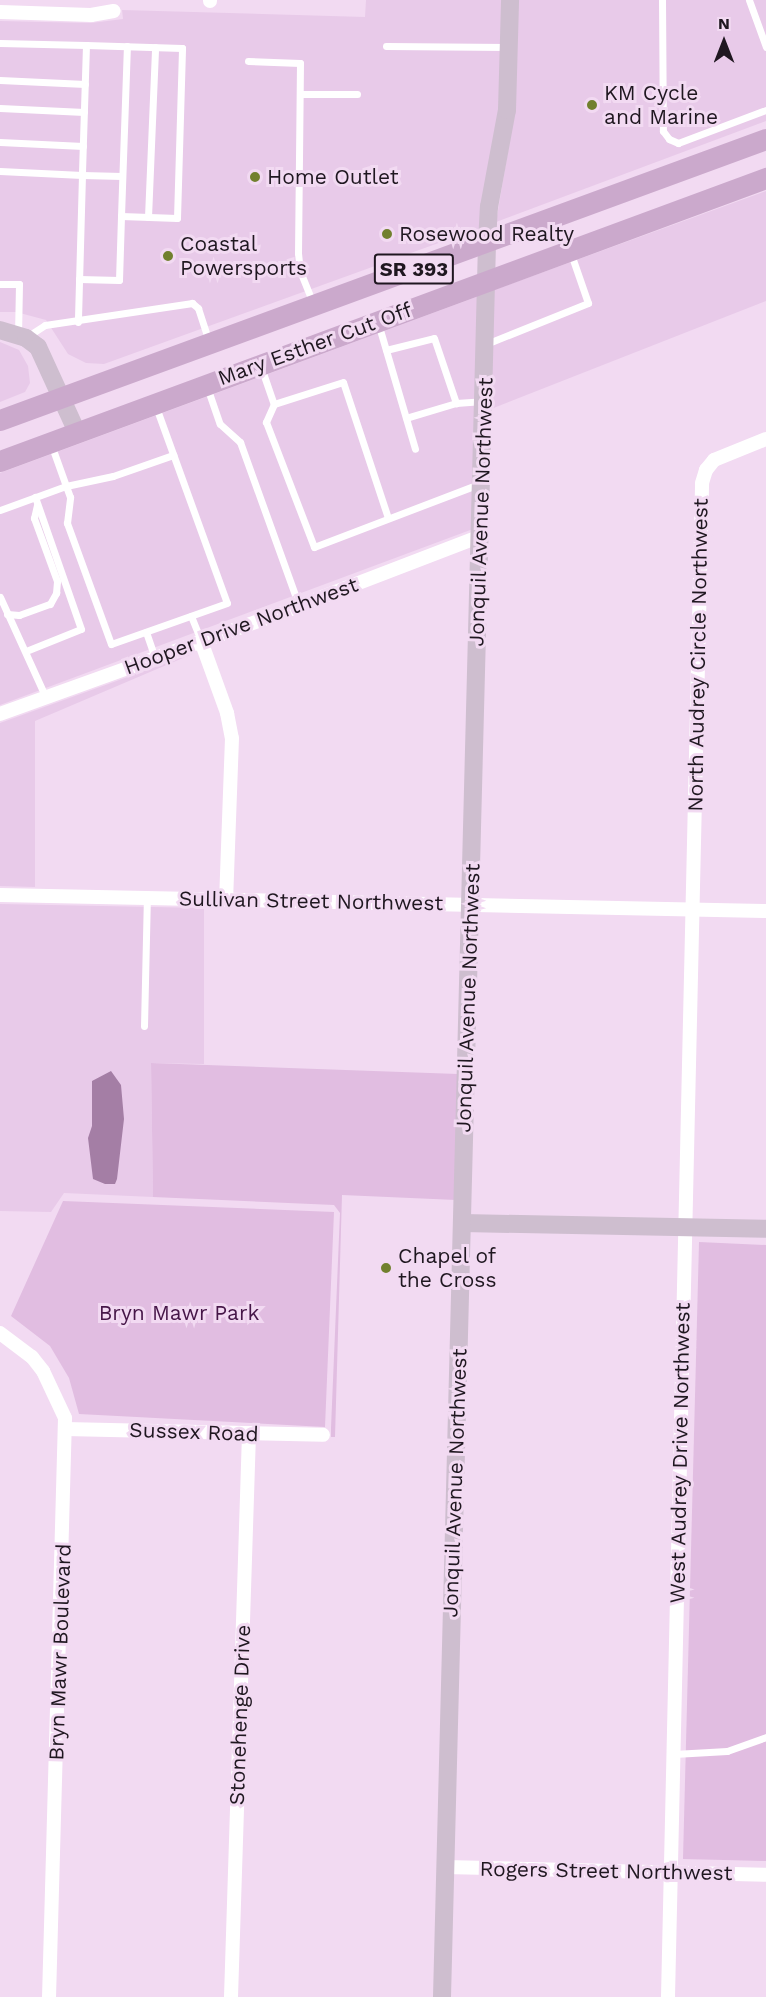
<!DOCTYPE html>
<style>
body{margin:0}
#map{position:relative;width:766px;height:1997px;overflow:hidden;background:#f2daf2;font-family:"Work Sans",sans-serif}
div>[style]{position:absolute}
[style*='--x']{left:calc(var(--x)*1px);top:calc(var(--y)*1px);width:calc(var(--w)*1px);rotate:calc(var(--a)*1deg)}
.built>*{inset:0;background:#e8cae9}
.green>*{inset:0;background:#e1bde1}
.water>*{inset:0;background:#a47ea5}
.lane>*{height:7px;margin:-3.5px;padding:0 3.5px;transform-origin:3.5px;border-radius:3.5px;background:#fff}
.street>*{height:14px;margin:-7px;padding:0 7px;transform-origin:7px;border-radius:7px;background:#fff}
.secondary>*{height:18px;margin:-9px;padding:0 9px;transform-origin:9px;border-radius:9px;background:#cebecf}
.primary>*{height:21px;margin:-10.5px;padding:0 10.5px;transform-origin:10.5px;border-radius:10.5px;background:#cba9cc}
.dots>*{width:16px;height:16px;translate:-50% -50%;box-sizing:border-box;border:3px solid #f2daf2;border-radius:50%}
span{translate:-50% -50%;white-space:nowrap;text-align:center;line-height:1.15;-webkit-text-stroke:6px #f2daf2;paint-order:stroke}
.shield-label span{padding:2px 4px;background:#f2daf2;border:2px solid;border-radius:4px;-webkit-text-stroke-width:0}
.shield-label{font-size:20px;color:#1f1720;font-weight:700}
.poi-label{font-size:21px;color:#1f1720}
.left{translate:0 -50%;text-align:left}
.street-label{font-size:21px;color:#1f1720}
.park-label{font-size:21px;color:#461648}
.north{position:absolute;left:694px;top:12px;width:60px;height:60px;-webkit-text-stroke:4px #f2daf2;paint-order:stroke;rotate:0deg;font-size:16px;font-weight:700;line-height:24px;text-align:center;color:#1f1720}
.north::after{content:'';display:block;margin:auto;width:21px;height:27px;background:#1f1720;clip-path:polygon(50% 0,100% 100%,50% 72%,0 100%)}
</style>
<div id="map">
<div class="built">
<div style="clip-path:polygon(366px 0,502px 0,500px 109px,480px 228px,104px 364px,86px 363px,68px 354px,46px 320px,16px 312px,0 312px,0 21px,91px 23px,123px 19px,122px 10px,365px 17px)"></div>
<div style="clip-path:polygon(518px 0,766px 0,766px 121px,496px 222px,515px 110px)"></div>
<div style="clip-path:polygon(766px 191px,766px 301px,491px 409px,494px 290px)"></div>
<div style="clip-path:polygon(479px 296px,473px 529px,0 705px,0 473px)"></div>
<div style="clip-path:polygon(0 342px,19px 350px,28px 366px,30px 383px,25px 392px,0 402px)"></div>
<div style="clip-path:polygon(197px 652px,35px 721px,35px 887px,0 886px,0 723px)"></div>
<div style="clip-path:polygon(0 904px,204px 908px,204px 1064px,151px 1063px,153px 1197px,64px 1193px,51px 1212px,0 1211px)"></div>
</div>
<div class="green">
<div style="clip-path:polygon(151px 1063px,458px 1074px,456px 1200px,342px 1195px,335px 1437px,331px 1437px,331px 1428px,340px 1213px,334px 1205px,153px 1197px)"></div>
<div style="clip-path:polygon(63px 1201px,334px 1212px,325px 1427px,79px 1414px,69px 1378px,50px 1346px,11px 1316px)"></div>
<div style="clip-path:polygon(699px 1242px,766px 1245px,766px 1861px,683px 1859px)"></div>
</div>
<div class="water">
<div style="clip-path:polygon(111px 1071px,121px 1085px,124px 1119px,117px 1179px,115px 1184px,105px 1184px,93px 1179px,88px 1138px,92px 1126px,92px 1081px)"></div>
</div>
<div class="lane">
<div style="--x:662;--y:0;--w:131;--a:89.6"></div>
<div style="--x:663;--y:131;--w:10;--a:53"></div>
<div style="--x:669;--y:139;--w:10;--a:24"></div>
<div style="--x:678;--y:143;--w:94;--a:-20.6"></div>
<div style="--x:749;--y:0;--w:50;--a:70.1"></div>
<div style="--x:0;--y:43;--w:86;--a:1.3"></div>
<div style="--x:86;--y:45;--w:130;--a:91.8"></div>
<div style="--x:82;--y:175;--w:40;--a:1.4"></div>
<div style="--x:386;--y:46;--w:121;--a:0.5"></div>
<div style="--x:248;--y:61;--w:52;--a:2.2"></div>
<div style="--x:300;--y:63;--w:190;--a:90.6"></div>
<div style="--x:298;--y:253;--w:18;--a:84"></div>
<div style="--x:300;--y:271;--w:35;--a:68"></div>
<div style="--x:0;--y:80;--w:85;--a:2.7"></div>
<div style="--x:300;--y:94;--w:57;--a:0"></div>
<div style="--x:0;--y:108;--w:84;--a:2.7"></div>
<div style="--x:0;--y:142;--w:83;--a:2.8"></div>
<div style="--x:0;--y:171;--w:82;--a:2.8"></div>
<div style="--x:82;--y:175;--w:147;--a:91.6"></div>
<div style="--x:121;--y:216;--w:170;--a:-88"></div>
<div style="--x:148;--y:217;--w:170;--a:-87.6"></div>
<div style="--x:79;--y:279;--w:40;--a:1.4"></div>
<div style="--x:119;--y:280;--w:64;--a:-88.2"></div>
<div style="--x:121;--y:216;--w:56;--a:2"></div>
<div style="--x:177;--y:218;--w:170;--a:-88.3"></div>
<div style="--x:182;--y:48;--w:96;--a:-178.2"></div>
<div style="--x:0;--y:284;--w:19;--a:0"></div>
<div style="--x:19;--y:284;--w:50;--a:91.1"></div>
<div style="--x:378;--y:323;--w:131;--a:73.6"></div>
<div style="--x:28;--y:336;--w:20;--a:-33"></div>
<div style="--x:45;--y:325;--w:149;--a:-8.5"></div>
<div style="--x:192;--y:303;--w:8;--a:40"></div>
<div style="--x:198;--y:308;--w:35;--a:72"></div>
<div style="--x:486;--y:344;--w:110;--a:-21.9"></div>
<div style="--x:588;--y:303;--w:52;--a:-109.1"></div>
<div style="--x:386;--y:350;--w:49;--a:-14"></div>
<div style="--x:434;--y:338;--w:69;--a:71.3"></div>
<div style="--x:456;--y:403;--w:52;--a:163.3"></div>
<div style="--x:261;--y:367;--w:39;--a:71"></div>
<div style="--x:207;--y:387;--w:39;--a:71"></div>
<div style="--x:220;--y:424;--w:27;--a:42"></div>
<div style="--x:240;--y:442;--w:174;--a:70.2"></div>
<div style="--x:456;--y:403;--w:27;--a:-4"></div>
<div style="--x:156;--y:407;--w:208;--a:70.1"></div>
<div style="--x:227;--y:603;--w:123;--a:160.5"></div>
<div style="--x:111;--y:644;--w:129;--a:-110"></div>
<div style="--x:67;--y:523;--w:26;--a:-83"></div>
<div style="--x:70;--y:497;--w:12;--a:-110"></div>
<div style="--x:66;--y:486;--w:48;--a:-12"></div>
<div style="--x:113;--y:476;--w:64;--a:-19.3"></div>
<div style="--x:0;--y:510;--w:70;--a:-20"></div>
<div style="--x:66;--y:486;--w:45;--a:-109.7"></div>
<div style="--x:388;--y:518;--w:143;--a:-108.3"></div>
<div style="--x:343;--y:382;--w:72;--a:162.3"></div>
<div style="--x:274;--y:404;--w:20;--a:114"></div>
<div style="--x:266;--y:422;--w:134;--a:69"></div>
<div style="--x:314;--y:547;--w:177;--a:-20.9"></div>
<div style="--x:0;--y:597;--w:111;--a:65.5"></div>
<div style="--x:7;--y:614;--w:12;--a:5"></div>
<div style="--x:19;--y:615;--w:33;--a:-20"></div>
<div style="--x:50;--y:604;--w:13;--a:-61"></div>
<div style="--x:56;--y:593;--w:12;--a:-85"></div>
<div style="--x:57;--y:581;--w:67;--a:-110.1"></div>
<div style="--x:34;--y:518;--w:13;--a:-77"></div>
<div style="--x:191;--y:616;--w:27;--a:68"></div>
<div style="--x:146;--y:632;--w:28;--a:71"></div>
<div style="--x:26;--y:651;--w:59;--a:-21.8"></div>
<div style="--x:81;--y:629;--w:140;--a:-109.2"></div>
<div style="--x:144;--y:1026;--w:128;--a:-88.7"></div>
<div style="--x:674;--y:1754;--w:53;--a:-3.2"></div>
<div style="--x:727;--y:1751;--w:41;--a:-19.7"></div>
</div>
<div class="street">
<div style="--x:210;--y:1;--w:1;--a:-90"></div>
<div style="--x:0;--y:12;--w:91;--a:1.9"></div>
<div style="--x:91;--y:15;--w:23;--a:-10"></div>
<div style="--x:201;--y:641;--w:77;--a:70.1"></div>
<div style="--x:227;--y:713;--w:25;--a:79"></div>
<div style="--x:232;--y:738;--w:162;--a:92.1"></div>
<div style="--x:0;--y:714;--w:301;--a:-19.8"></div>
<div style="--x:283;--y:612;--w:212;--a:-21"></div>
<div style="--x:0;--y:895;--w:766;--a:1.2"></div>
<div style="--x:0;--y:1333;--w:40;--a:37"></div>
<div style="--x:32;--y:1357;--w:18;--a:52"></div>
<div style="--x:43;--y:1371;--w:52;--a:64.9"></div>
<div style="--x:65;--y:1418;--w:579;--a:91.58"></div>
<div style="--x:65;--y:1429;--w:258;--a:1.3"></div>
<div style="--x:445;--y:1867;--w:321;--a:1.4"></div>
<div style="--x:231;--y:1997;--w:564;--a:-88.17"></div>
<div style="--x:668;--y:1997;--w:1514;--a:-88.71"></div>
<div style="--x:702;--y:483;--w:14;--a:-73"></div>
<div style="--x:706;--y:470;--w:13;--a:-51"></div>
<div style="--x:714;--y:460;--w:56;--a:-22"></div>
</div>
<div class="secondary">
<div style="--x:0;--y:330;--w:27;--a:17"></div>
<div style="--x:26;--y:338;--w:15;--a:37"></div>
<div style="--x:38;--y:347;--w:94;--a:65.4"></div>
<div style="--x:463;--y:1223;--w:303;--a:1.1"></div>
<div style="--x:442;--y:1997;--w:1755;--a:-88.53"></div>
<div style="--x:487;--y:243;--w:36;--a:-87"></div>
<div style="--x:489;--y:207;--w:99;--a:-79.5"></div>
<div style="--x:507;--y:110;--w:110;--a:-88.4"></div>
</div>
<div class="primary">
<div style="--x:0;--y:420;--w:816;--a:-20.15"></div>
<div style="--x:0;--y:461;--w:817;--a:-20.28"></div>
</div>
<div class="dots">
<div style="left:592px;top:105px;background:#71802e"></div>
<div style="left:255px;top:177px;background:#71802e"></div>
<div style="left:387px;top:234px;background:#71802e"></div>
<div style="left:168px;top:256px;background:#71802e"></div>
<div style="left:386px;top:1268px;background:#71802e"></div>
</div>
<div class="shield-label">
<span style="left:414px;top:269px">SR 393</span>
</div>
<div class="poi-label">
<span class="left" style="left:604px;top:105px">KM Cycle<br>and Marine</span>
<span class="left" style="left:267px;top:177px">Home Outlet</span>
<span class="left" style="left:399px;top:234px">Rosewood Realty</span>
<span class="left" style="left:180px;top:256px">Coastal<br>Powersports</span>
<span class="left" style="left:398px;top:1268px">Chapel of<br>the Cross</span>
</div>
<div class="street-label">
<span style="left:315px;top:344px;rotate:-20deg">Mary Esther Cut Off</span>
<span style="left:481px;top:512px;rotate:-88deg">Jonquil Avenue Northwest</span>
<span style="left:241px;top:626px;rotate:-20deg">Hooper Drive Northwest</span>
<span style="left:698px;top:655px;rotate:-89deg">North Audrey Circle Northwest</span>
<span style="left:311px;top:901px;rotate:1deg">Sullivan Street Northwest</span>
<span style="left:468px;top:998px;rotate:-88deg">Jonquil Avenue Northwest</span>
<span style="left:194px;top:1432px;rotate:2deg">Sussex Road</span>
<span style="left:680px;top:1453px;rotate:-89deg">West Audrey Drive Northwest</span>
<span style="left:455px;top:1483px;rotate:-88deg">Jonquil Avenue Northwest</span>
<span style="left:60px;top:1652px;rotate:-88deg">Bryn Mawr Boulevard</span>
<span style="left:240px;top:1715px;rotate:-88deg">Stonehenge Drive</span>
<span style="left:606px;top:1871px;rotate:1deg">Rogers Street Northwest</span>
</div>
<div class="park-label">
<span style="left:179px;top:1313px">Bryn Mawr Park</span>
</div>
<div class="north">N</div>
</div>
